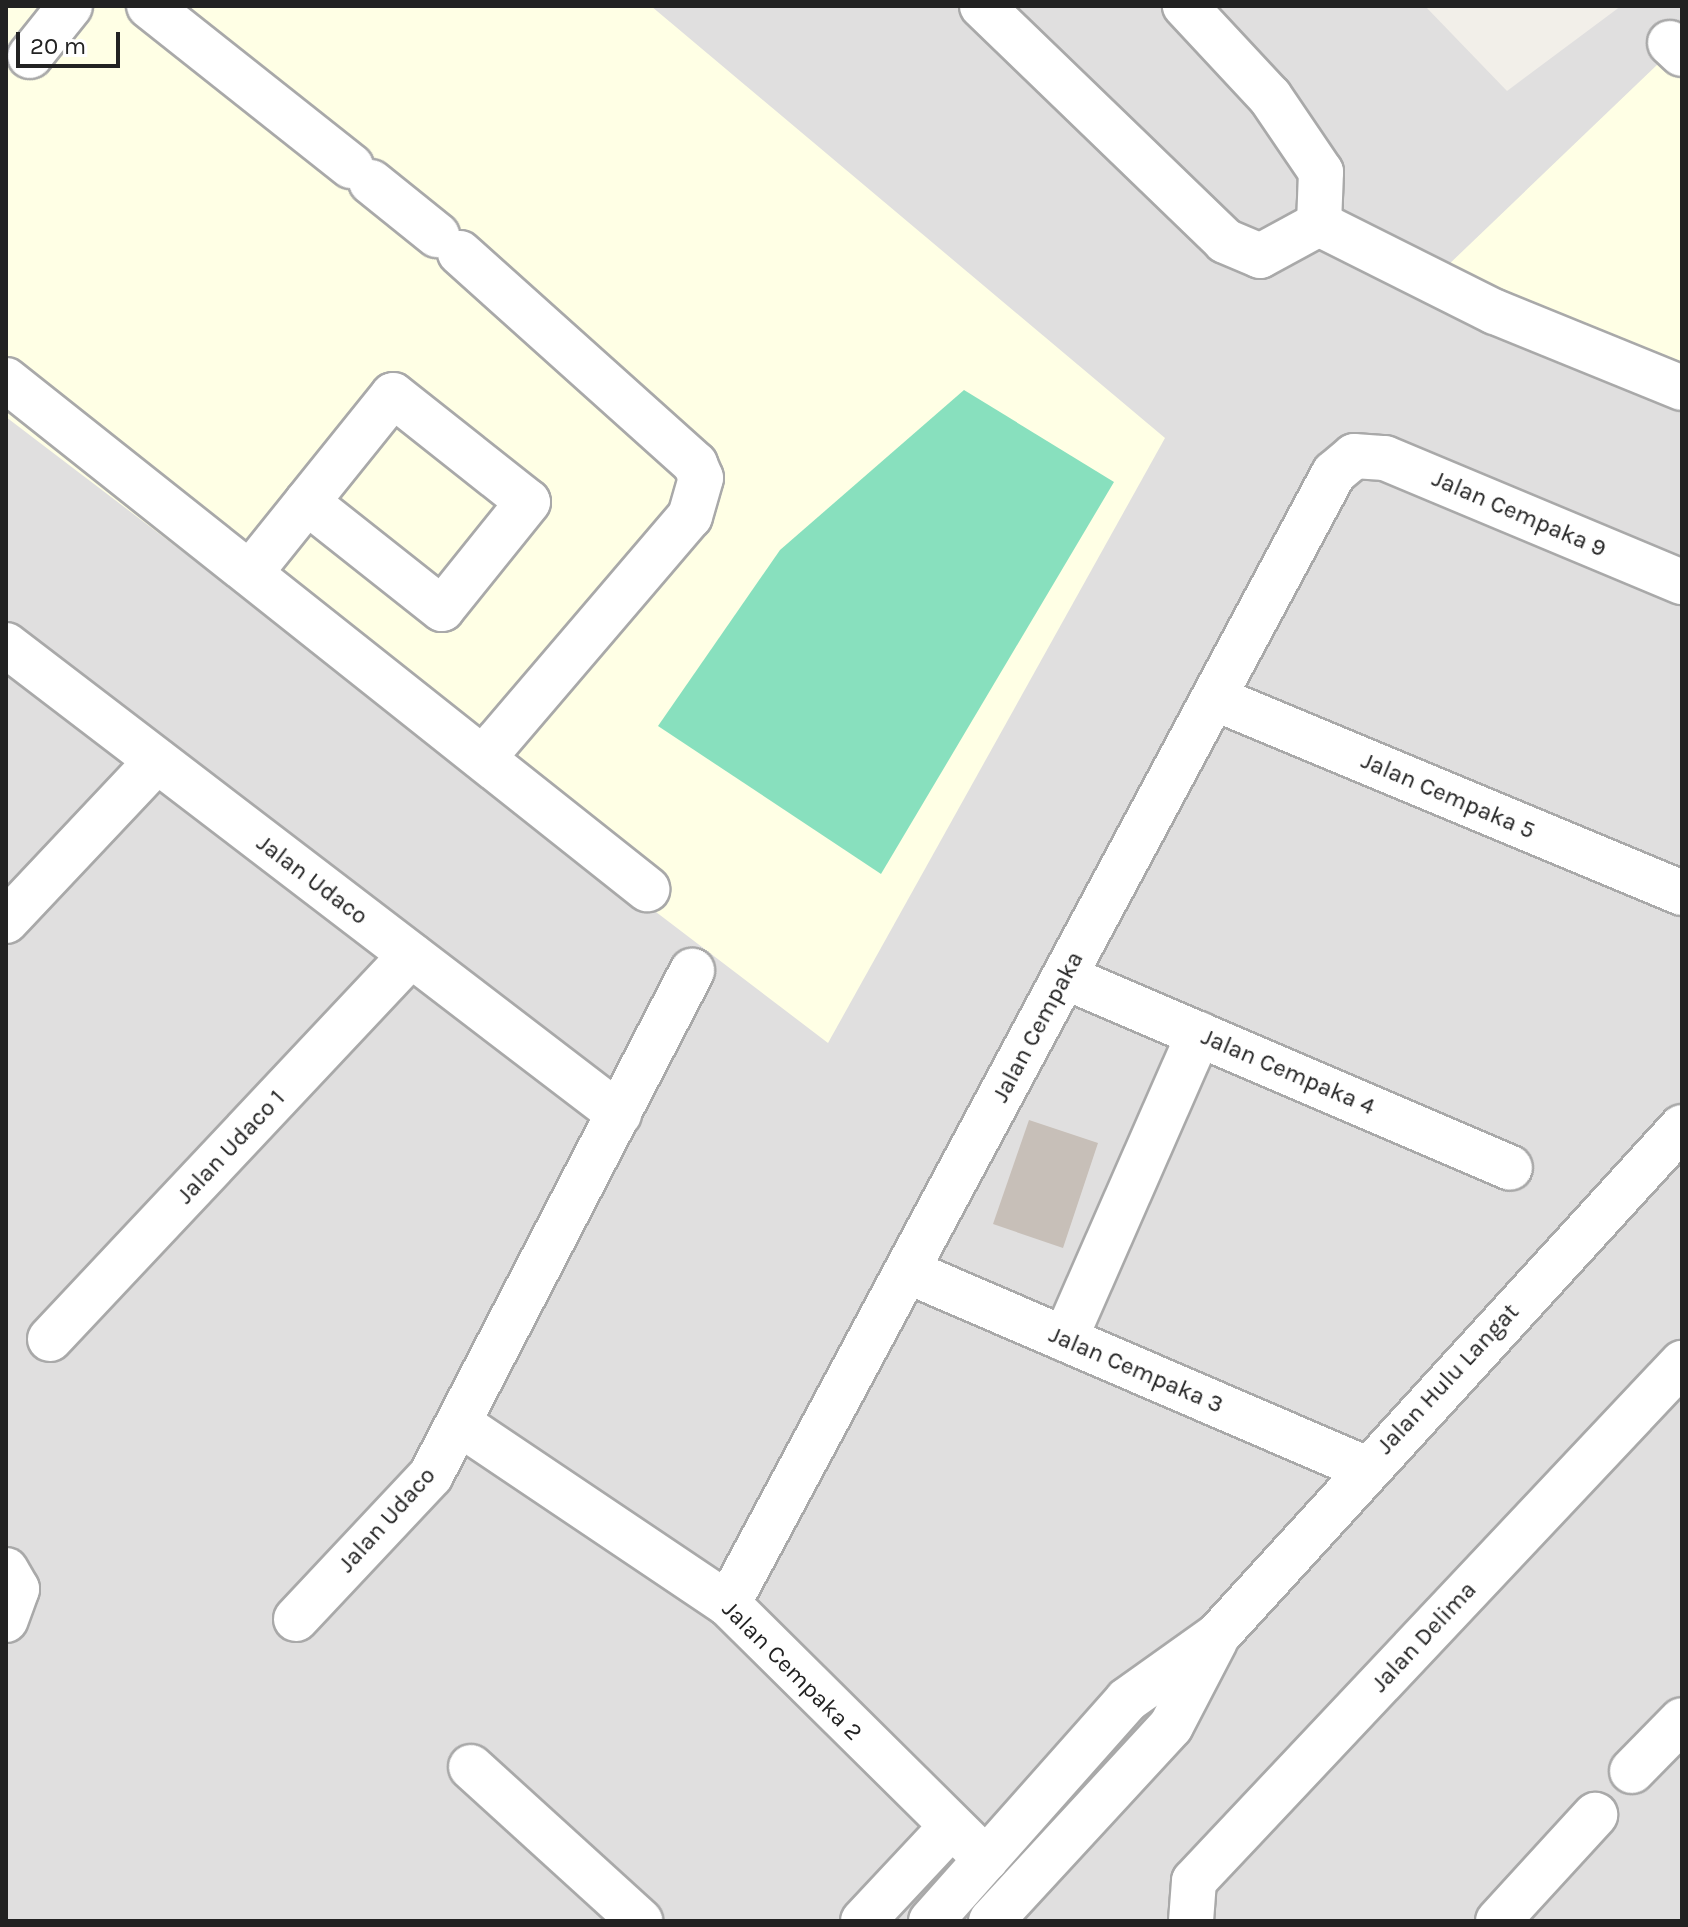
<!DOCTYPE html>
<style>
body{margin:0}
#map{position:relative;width:1688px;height:1927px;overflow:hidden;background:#f2efe9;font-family:Karla,sans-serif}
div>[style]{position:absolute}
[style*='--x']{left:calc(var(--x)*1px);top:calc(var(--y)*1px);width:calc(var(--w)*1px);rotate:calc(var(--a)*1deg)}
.residential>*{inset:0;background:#e0dfdf}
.education>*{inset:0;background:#ffffe5}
.pitch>*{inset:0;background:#88e0be}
.building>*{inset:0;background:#c7bfb8}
.roads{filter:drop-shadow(2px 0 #a9a9a9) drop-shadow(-2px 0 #a9a9a9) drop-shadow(0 2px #a9a9a9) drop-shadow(0 -2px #a9a9a9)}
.minor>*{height:44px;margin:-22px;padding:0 22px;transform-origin:22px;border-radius:22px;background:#fff}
span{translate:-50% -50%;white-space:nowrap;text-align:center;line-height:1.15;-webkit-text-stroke:8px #fff;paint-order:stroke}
.street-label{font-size:24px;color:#222}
.frame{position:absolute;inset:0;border:8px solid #222;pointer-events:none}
.scale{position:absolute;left:16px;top:32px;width:104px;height:36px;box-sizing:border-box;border:4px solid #222;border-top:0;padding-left:10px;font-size:24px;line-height:28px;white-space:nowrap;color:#222;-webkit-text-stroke:6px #fff;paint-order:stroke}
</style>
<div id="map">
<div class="residential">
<div style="clip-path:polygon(6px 6px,1425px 6px,1507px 91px,1621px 6px,1682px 6px,1682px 1921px,6px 1921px)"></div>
</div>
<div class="education">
<div style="clip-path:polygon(6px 6px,651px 6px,1165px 438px,828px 1043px,6px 417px)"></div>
<div style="clip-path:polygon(1682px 41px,1682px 366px,1444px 269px)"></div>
</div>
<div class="pitch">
<div style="clip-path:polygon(964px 390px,1114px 482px,881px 874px,658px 726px,780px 550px)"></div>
</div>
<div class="building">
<div style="clip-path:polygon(1029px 1120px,1098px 1143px,1063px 1248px,993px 1224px)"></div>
</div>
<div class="roads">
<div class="minor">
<div style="--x:149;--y:6;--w:258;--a:38.4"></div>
<div style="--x:982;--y:6;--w:338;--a:44"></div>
<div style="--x:1225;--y:241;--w:38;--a:23"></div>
<div style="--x:1260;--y:256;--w:67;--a:-28.5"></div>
<div style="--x:1319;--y:224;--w:52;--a:-87.8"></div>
<div style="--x:1321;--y:172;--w:91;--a:-124.2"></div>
<div style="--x:1270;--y:97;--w:125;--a:-133"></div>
<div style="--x:1670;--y:43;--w:16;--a:43"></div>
<div style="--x:30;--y:56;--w:64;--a:-51.3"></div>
<div style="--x:371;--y:182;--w:85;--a:38.8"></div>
<div style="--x:1319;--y:224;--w:197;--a:26.6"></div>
<div style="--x:1495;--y:312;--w:202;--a:22.1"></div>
<div style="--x:460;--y:253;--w:316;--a:41.9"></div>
<div style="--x:695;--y:464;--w:15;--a:67"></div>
<div style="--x:701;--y:478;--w:40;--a:106"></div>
<div style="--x:690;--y:516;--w:318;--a:130.5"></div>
<div style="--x:6;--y:380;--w:819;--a:38.45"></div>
<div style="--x:250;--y:573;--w:91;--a:-51.2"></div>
<div style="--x:307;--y:502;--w:137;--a:-51.2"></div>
<div style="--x:393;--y:395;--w:172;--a:38.4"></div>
<div style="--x:528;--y:502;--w:137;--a:128.8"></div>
<div style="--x:442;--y:609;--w:172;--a:-141.6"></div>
<div style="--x:6;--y:645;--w:772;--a:37.42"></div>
<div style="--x:1214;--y:698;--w:507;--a:22.62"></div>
<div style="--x:6;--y:921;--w:220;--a:-46.7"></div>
<div style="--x:1065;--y:977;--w:484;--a:23.2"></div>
<div style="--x:907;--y:1271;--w:499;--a:23.3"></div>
<div style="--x:50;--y:1339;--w:527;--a:-46.77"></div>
<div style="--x:1065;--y:1339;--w:333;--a:-66.3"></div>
<div style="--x:460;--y:1424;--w:323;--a:33.9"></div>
<div style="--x:728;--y:1604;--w:363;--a:44.7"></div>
<div style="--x:6;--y:1570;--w:22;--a:60"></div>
<div style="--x:17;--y:1589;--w:33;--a:110"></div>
<div style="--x:728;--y:1604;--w:1283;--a:-61.82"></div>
<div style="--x:1334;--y:473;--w:26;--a:-40"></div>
<div style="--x:1354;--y:456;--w:31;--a:4"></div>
<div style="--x:1385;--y:458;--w:322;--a:22.7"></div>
<div style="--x:296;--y:1619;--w:197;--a:-46.8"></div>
<div style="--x:431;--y:1475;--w:568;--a:-62.62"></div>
<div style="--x:471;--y:1767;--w:229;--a:42.3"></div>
<div style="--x:1632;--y:1771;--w:71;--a:-45.6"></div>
<div style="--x:863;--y:1921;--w:126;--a:-46.9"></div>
<div style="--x:931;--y:1921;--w:295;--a:-48.4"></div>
<div style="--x:1127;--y:1700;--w:112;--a:-35.5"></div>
<div style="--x:1218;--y:1635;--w:688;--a:-47.59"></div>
<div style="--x:991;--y:1921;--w:265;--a:-47.3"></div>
<div style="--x:1171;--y:1726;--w:96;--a:-62.6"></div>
<div style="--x:1191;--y:1921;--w:40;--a:-85.7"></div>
<div style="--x:1194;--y:1881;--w:712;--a:-46.71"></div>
<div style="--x:1498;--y:1921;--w:144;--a:-47.5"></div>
</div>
</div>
<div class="street-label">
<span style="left:1519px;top:514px;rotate:23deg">Jalan Cempaka 9</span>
<span style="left:1448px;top:796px;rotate:23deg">Jalan Cempaka 5</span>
<span style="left:312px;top:880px;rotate:37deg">Jalan Udaco</span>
<span style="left:1038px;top:1027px;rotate:-62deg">Jalan Cempaka</span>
<span style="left:1288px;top:1072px;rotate:23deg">Jalan Cempaka 4</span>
<span style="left:231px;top:1147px;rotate:-47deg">Jalan Udaco 1</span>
<span style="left:1136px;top:1370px;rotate:23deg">Jalan Cempaka 3</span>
<span style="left:1448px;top:1379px;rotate:-47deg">Jalan Hulu Langat</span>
<span style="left:387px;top:1520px;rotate:-48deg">Jalan Udaco</span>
<span style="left:1424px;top:1637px;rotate:-47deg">Jalan Delima</span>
<span style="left:792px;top:1671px;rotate:45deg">Jalan Cempaka 2</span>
</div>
<div class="frame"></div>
<div class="scale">20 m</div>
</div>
